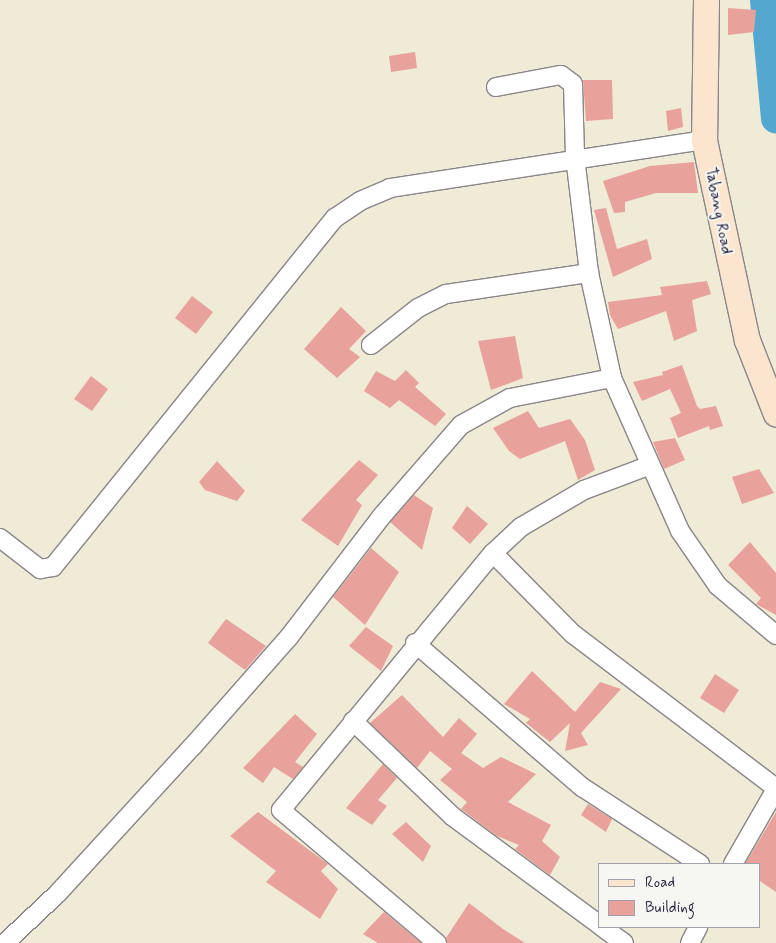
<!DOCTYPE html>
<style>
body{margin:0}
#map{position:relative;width:776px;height:943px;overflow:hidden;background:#efebd7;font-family:Mynerve,sans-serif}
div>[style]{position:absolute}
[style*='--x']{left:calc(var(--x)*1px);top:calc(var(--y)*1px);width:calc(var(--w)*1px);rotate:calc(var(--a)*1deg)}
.river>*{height:30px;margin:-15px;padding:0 15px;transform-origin:15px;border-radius:15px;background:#54a8d0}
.building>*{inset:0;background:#e9a19c}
.roads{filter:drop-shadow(1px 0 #888689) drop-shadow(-1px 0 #888689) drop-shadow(0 1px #888689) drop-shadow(0 -1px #888689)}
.street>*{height:18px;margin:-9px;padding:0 9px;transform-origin:9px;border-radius:9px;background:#fff}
.secondary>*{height:25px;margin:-12.5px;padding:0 12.5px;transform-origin:12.5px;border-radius:12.5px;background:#fbe5cf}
span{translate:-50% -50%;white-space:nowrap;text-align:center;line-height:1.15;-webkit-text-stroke:4px #f6f6f2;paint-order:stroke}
.street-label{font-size:16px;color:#22223b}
.legend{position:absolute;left:598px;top:863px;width:162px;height:65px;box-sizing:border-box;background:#f6f6f2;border:1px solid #a1a1a9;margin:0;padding:6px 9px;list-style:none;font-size:15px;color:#22223b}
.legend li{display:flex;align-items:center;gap:10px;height:25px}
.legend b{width:25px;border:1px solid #a1a1a9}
</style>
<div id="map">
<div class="river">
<div style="--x:765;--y:0;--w:119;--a:84.7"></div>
</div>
<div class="building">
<div style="clip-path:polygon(728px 8px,756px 10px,754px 32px,728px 35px)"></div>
<div style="clip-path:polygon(415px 52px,417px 68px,391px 72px,389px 56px)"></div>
<div style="clip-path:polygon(583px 80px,612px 80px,613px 119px,586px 121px)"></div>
<div style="clip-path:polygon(681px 108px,683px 127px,668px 131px,666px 111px)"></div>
<div style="clip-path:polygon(694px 162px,698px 193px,656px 193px,625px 202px,625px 212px,614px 213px,603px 181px,650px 166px)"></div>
<div style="clip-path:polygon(606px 208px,617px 249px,647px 239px,652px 259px,613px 277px,594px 210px)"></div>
<div style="clip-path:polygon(707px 281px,711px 294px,692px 300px,697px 331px,674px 341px,666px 311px,618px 329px,610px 315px,608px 302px,662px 295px,660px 287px)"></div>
<div style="clip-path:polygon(192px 296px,213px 312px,196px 334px,175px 318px)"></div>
<div style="clip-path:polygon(341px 307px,366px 331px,349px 349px,360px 357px,337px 378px,304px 349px)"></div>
<div style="clip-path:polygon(515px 336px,523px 378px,491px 390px,478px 341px)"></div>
<div style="clip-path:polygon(682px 365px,697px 406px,700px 409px,716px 406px,723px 426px,710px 430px,709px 426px,678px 438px,670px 418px,681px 413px,670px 389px,642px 401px,633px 382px,663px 375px,662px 372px)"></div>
<div style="clip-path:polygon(406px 370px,419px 383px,415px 387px,446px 414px,435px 426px,399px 400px,390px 408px,364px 391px,376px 371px,395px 381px)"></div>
<div style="clip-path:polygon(91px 376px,108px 389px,92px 411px,74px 399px)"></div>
<div style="clip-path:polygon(528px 411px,539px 428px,570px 419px,585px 440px,595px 470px,578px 480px,565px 441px,520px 459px,509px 451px,493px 428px)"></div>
<div style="clip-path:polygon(675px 438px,685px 460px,664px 469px,653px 442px)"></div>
<div style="clip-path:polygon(359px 460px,378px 475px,356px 500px,362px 505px,338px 546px,301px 520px)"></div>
<div style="clip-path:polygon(217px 461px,245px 491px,237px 501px,205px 490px,199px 482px)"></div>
<div style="clip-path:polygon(759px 469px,774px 493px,742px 504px,732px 477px)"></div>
<div style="clip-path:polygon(414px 495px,433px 508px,422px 550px,390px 522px)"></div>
<div style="clip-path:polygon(467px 506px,488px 524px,470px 544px,452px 528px)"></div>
<div style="clip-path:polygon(750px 542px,776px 573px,776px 615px,756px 604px,761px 598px,728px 565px)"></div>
<div style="clip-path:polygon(371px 548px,399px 572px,365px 625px,333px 597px)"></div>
<div style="clip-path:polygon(226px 619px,266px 646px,245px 670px,208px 643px)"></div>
<div style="clip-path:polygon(366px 627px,393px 646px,381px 671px,349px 646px)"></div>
<div style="clip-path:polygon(532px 671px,575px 712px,600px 682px,621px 689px,581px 733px,588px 745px,565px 751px,570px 723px,550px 742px,526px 723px,530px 719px,504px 704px)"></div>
<div style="clip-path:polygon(715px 674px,739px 690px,724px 713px,700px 698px)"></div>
<div style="clip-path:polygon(402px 695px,443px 737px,459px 718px,477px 734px,461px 753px,483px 768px,501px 757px,536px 774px,508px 802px,551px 825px,542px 841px,560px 857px,550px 875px,515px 849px,519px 845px,497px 836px,461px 809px,467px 802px,440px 780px,452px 769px,430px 751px,417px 768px,370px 723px)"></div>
<div style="clip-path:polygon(295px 714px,317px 734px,295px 762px,303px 767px,293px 779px,274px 767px,263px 783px,243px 768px)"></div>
<div style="clip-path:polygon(383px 764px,397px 778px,378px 800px,387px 806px,372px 825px,346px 808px)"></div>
<div style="clip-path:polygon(588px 804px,612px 819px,606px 832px,581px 815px)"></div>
<div style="clip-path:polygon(258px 812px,328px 864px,321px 871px,338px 889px,320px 919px,266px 882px,276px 871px,230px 836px)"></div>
<div style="clip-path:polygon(776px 812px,776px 892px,760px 881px,760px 864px,745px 864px)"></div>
<div style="clip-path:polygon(406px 822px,431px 846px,423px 862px,392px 834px)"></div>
<div style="clip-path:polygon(469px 903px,503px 929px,525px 943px,447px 943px,446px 938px)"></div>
<div style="clip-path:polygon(384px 912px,421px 943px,378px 943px,363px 934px)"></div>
</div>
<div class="roads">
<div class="street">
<div style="--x:496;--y:87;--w:66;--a:-10.5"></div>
<div style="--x:561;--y:75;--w:15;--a:37"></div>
<div style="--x:573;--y:84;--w:73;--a:88.4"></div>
<div style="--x:575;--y:157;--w:117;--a:83.1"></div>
<div style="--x:589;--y:273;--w:107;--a:77.6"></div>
<div style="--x:612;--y:378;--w:167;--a:66"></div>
<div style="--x:680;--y:531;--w:67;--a:55.4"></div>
<div style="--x:718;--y:586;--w:76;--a:40.2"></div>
<div style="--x:371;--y:345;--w:60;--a:-38.2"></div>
<div style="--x:418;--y:308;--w:31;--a:-27"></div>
<div style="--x:446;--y:294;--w:145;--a:-8.4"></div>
<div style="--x:0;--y:538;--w:51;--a:37.8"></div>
<div style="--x:40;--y:569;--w:13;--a:-9"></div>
<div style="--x:53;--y:567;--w:449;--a:-51.1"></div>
<div style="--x:335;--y:218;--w:30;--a:-34"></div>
<div style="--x:360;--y:201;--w:33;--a:-23"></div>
<div style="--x:390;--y:188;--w:318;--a:-8.7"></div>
<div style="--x:493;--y:553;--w:114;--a:45.4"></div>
<div style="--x:573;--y:634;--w:255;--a:37.2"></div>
<div style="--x:415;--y:643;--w:221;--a:40.8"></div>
<div style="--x:582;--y:787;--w:141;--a:33.1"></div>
<div style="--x:353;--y:721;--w:137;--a:43.8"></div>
<div style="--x:452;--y:816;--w:184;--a:36.4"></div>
<div style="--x:733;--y:864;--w:86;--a:-60.2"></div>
<div style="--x:602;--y:927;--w:27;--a:36"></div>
<div style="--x:5;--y:943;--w:73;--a:-43.3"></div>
<div style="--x:58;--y:893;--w:198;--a:-47.5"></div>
<div style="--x:192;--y:747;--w:147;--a:-48.6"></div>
<div style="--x:289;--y:637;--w:151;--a:-52.5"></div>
<div style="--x:381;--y:517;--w:122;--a:-49"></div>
<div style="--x:461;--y:425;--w:56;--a:-28.9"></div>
<div style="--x:510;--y:398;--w:104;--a:-11.1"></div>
<div style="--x:437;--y:943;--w:205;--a:-139.6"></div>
<div style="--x:281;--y:810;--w:333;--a:-50.5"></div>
<div style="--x:493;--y:553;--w:38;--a:-43"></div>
<div style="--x:521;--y:527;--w:73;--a:-30.4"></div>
<div style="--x:584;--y:490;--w:68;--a:-20.6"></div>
<div style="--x:690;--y:943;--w:18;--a:-63"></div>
</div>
<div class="secondary">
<div style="--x:706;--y:0;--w:140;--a:90.8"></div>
<div style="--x:704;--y:140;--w:205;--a:77.9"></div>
<div style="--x:747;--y:340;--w:79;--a:68.6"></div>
</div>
</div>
<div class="street-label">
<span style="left:718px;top:211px;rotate:79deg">Tabang Road</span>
</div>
<ul class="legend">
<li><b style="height:6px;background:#fbe5cf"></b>Road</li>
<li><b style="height:14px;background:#e9a19c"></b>Building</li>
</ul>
</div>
